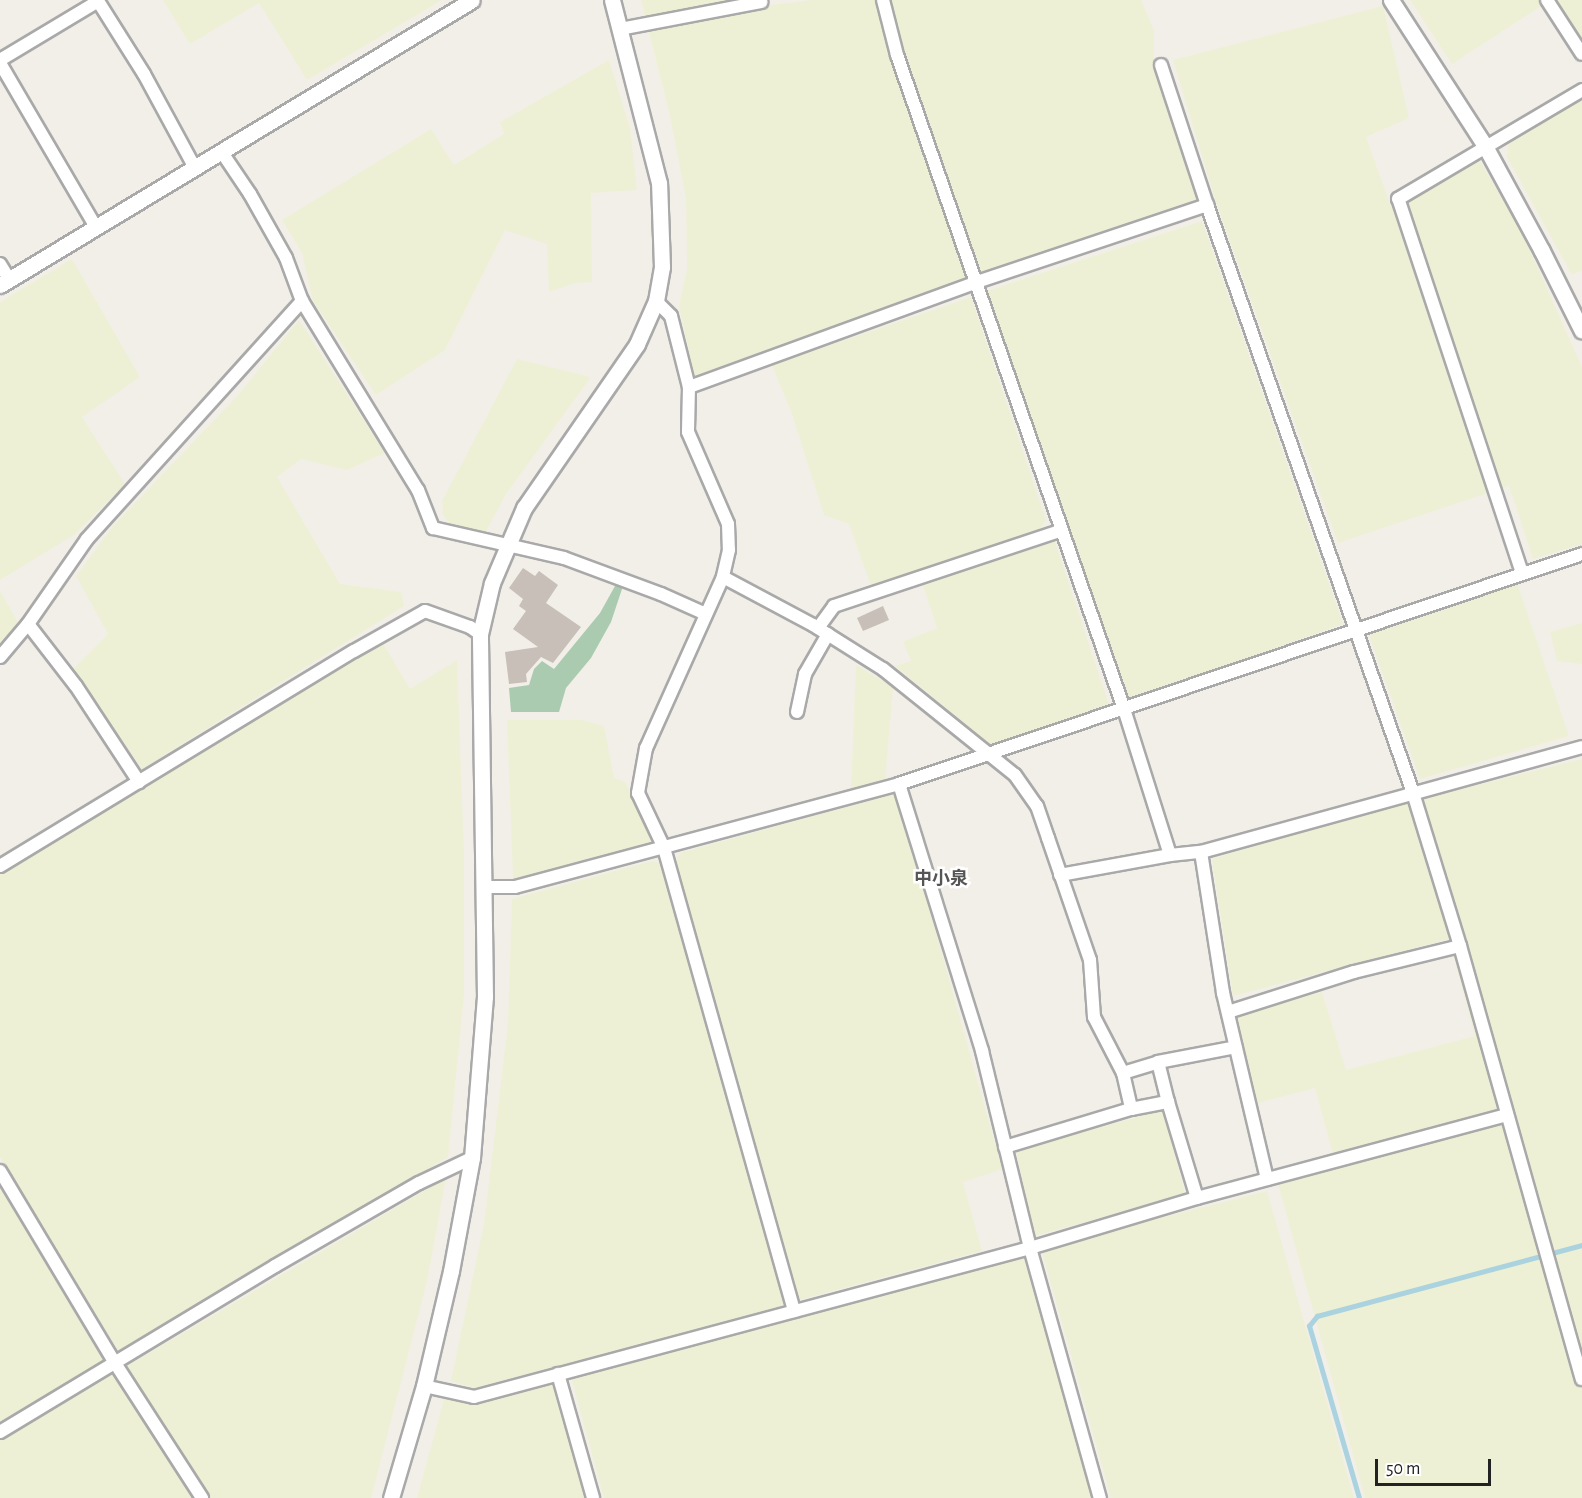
<!DOCTYPE html>
<meta charset="utf-8">
<style>
body{margin:0}
#map{position:relative;width:1582px;height:1498px;overflow:hidden;background:#f2efe9;font-family:"Alegreya Sans","Noto Sans JP",sans-serif}
div>[style]{position:absolute}
[style*='--x']{left:calc(var(--x)*1px);top:calc(var(--y)*1px);width:calc(var(--w)*1px);rotate:calc(var(--a)*1deg)}
.farmland>*{inset:0;background:#eef0d5}
.cemetery>*{inset:0;background:#aacbaf}
.stream>*{height:4.5px;margin:-2.25px;padding:0 2.25px;transform-origin:2.25px;border-radius:2.25px;background:#aad3df}
.building>*{inset:0;background:#c7bfb8}
.roads{filter:drop-shadow(2px 0 #a9a9a9) drop-shadow(-2px 0 #a9a9a9) drop-shadow(0 2px #a9a9a9) drop-shadow(0 -2px #a9a9a9)}
.minor>*{height:12px;margin:-6px;padding:0 6px;transform-origin:6px;border-radius:6px;background:#fff}
.tertiary>*{height:15px;margin:-7.5px;padding:0 7.5px;transform-origin:7.5px;border-radius:7.5px;background:#fff}
span{translate:-50% -50%;white-space:nowrap;text-align:center;line-height:1.15;-webkit-text-stroke:5px #fff;paint-order:stroke}
.neighbourhood-label{font-size:18px;color:#555;font-weight:700}
.scale{position:absolute;left:1375px;top:1459px;width:116px;height:27px;box-sizing:border-box;border:3px solid #222;border-top:0;padding-left:8px;font-size:18px;line-height:21px;white-space:nowrap;color:#222;-webkit-text-stroke:4px #fff;paint-order:stroke}
</style>
<div id="map">
<div class="farmland">
<div style="clip-path:polygon(163px 0,442px 0,307px 80px,259px 3px,190px 44px)"></div>
<div style="clip-path:polygon(641px 0,760px 0,762px 6px,812px 0,877px 0,967px 278px,695px 378px,679px 307px,687px 269px,686px 199px,670px 116px)"></div>
<div style="clip-path:polygon(891px 0,1141px 0,1154px 30px,1154px 68px,1199px 202px,982px 274px,909px 68px)"></div>
<div style="clip-path:polygon(1410px 0,1540px 0,1543px 5px,1452px 64px)"></div>
<div style="clip-path:polygon(1556px 0,1582px 0,1582px 43px)"></div>
<div style="clip-path:polygon(1383px 6px,1409px 118px,1366px 137px,1391px 207px,1479px 159px,1522px 233px,1582px 367px,1582px 544px,1533px 559px,1509px 486px,1338px 543px,1216px 202px,1173px 60px)"></div>
<div style="clip-path:polygon(609px 60px,630px 128px,637px 190px,591px 193px,592px 282px,575px 283px,549px 292px,547px 244px,505px 230px,445px 350px,376px 395px,313px 301px,302px 253px,282px 220px,431px 129px,454px 165px,504px 134px,500px 122px)"></div>
<div style="clip-path:polygon(1582px 99px,1582px 270px,1572px 275px,1507px 157px,1509px 142px)"></div>
<div style="clip-path:polygon(1202px 221px,1343px 624px,1126px 701px,987px 291px)"></div>
<div style="clip-path:polygon(72px 259px,140px 377px,82px 417px,125px 484px,74px 535px,0 580px,0 302px)"></div>
<div style="clip-path:polygon(971px 297px,1046px 520px,1041px 528px,871px 586px,849px 524px,824px 515px,792px 414px,772px 365px)"></div>
<div style="clip-path:polygon(299px 320px,385px 453px,347px 470px,301px 459px,277px 477px,340px 584px,401px 592px,404px 606px,142px 769px,73px 669px,108px 634px,76px 576px,113px 526px,239px 394px)"></div>
<div style="clip-path:polygon(517px 359px,591px 377px,506px 494px,485px 533px,451px 525px,443px 515px,442px 501px)"></div>
<div style="clip-path:polygon(1054px 539px,1110px 708px,991px 745px,895px 666px,911px 661px,903px 642px,937px 628px,923px 585px)"></div>
<div style="clip-path:polygon(1517px 583px,1569px 736px,1420px 779px,1368px 632px)"></div>
<div style="clip-path:polygon(0 591px,19px 624px,0 646px)"></div>
<div style="clip-path:polygon(1582px 623px,1582px 664px,1557px 661px,1550px 632px)"></div>
<div style="clip-path:polygon(383px 643px,410px 689px,457px 660px,464px 855px,464px 995px,448px 1157px,203px 1301px,120px 1354px,0 1157px,0 872px)"></div>
<div style="clip-path:polygon(856px 665px,893px 687px,885px 780px,851px 789px)"></div>
<div style="clip-path:polygon(507px 720px,582px 720px,604px 726px,614px 778px,625px 782px,653px 838px,647px 846px,513px 879px)"></div>
<div style="clip-path:polygon(1582px 759px,1582px 1498px,1365px 1498px,1278px 1184px,1336px 1165px,1315px 1088px,1258px 1103px,1236px 1016px,1322px 992px,1346px 1070px,1475px 1036px,1449px 939px,1233px 996px,1212px 859px,1365px 813px)"></div>
<div style="clip-path:polygon(897px 793px,1002px 1169px,963px 1182px,982px 1251px,799px 1300px,676px 864px,680px 853px)"></div>
<div style="clip-path:polygon(652px 861px,662px 863px,783px 1301px,780px 1308px,474px 1388px,451px 1381px,484px 1224px,508px 1023px,512px 899px)"></div>
<div style="clip-path:polygon(1163px 1110px,1185px 1194px,1035px 1236px,1016px 1151px)"></div>
<div style="clip-path:polygon(446px 1178px,427px 1281px,371px 1498px,0 1498px,0 1441px)"></div>
<div style="clip-path:polygon(0 1185px,106px 1360px,0 1421px)"></div>
<div style="clip-path:polygon(1267px 1191px,1354px 1498px,1111px 1498px,1041px 1248px)"></div>
<div style="clip-path:polygon(1028px 1254px,1094px 1498px,604px 1498px,571px 1377px)"></div>
<div style="clip-path:polygon(553px 1383px,585px 1498px,417px 1498px,445px 1396px,475px 1402px)"></div>
</div>
<div class="cemetery">
<div style="clip-path:polygon(615px 586px,623px 586px,611px 622px,591px 658px,566px 688px,559px 712px,511px 712px,509px 688px,529px 685px,534px 669px,542px 661px,554px 669px,600px 613px)"></div>
</div>
<div class="stream">
<div style="--x:1359;--y:1498;--w:179;--a:-106.2"></div>
<div style="--x:1309;--y:1326;--w:13;--a:-51"></div>
<div style="--x:1317;--y:1316;--w:274;--a:-15"></div>
</div>
<div class="building">
<div style="clip-path:polygon(523px 568px,535px 576px,539px 571px,558px 585px,546px 603px,581px 627px,553px 663px,541px 657px,526px 674px,527px 682px,509px 684px,505px 652px,538px 647px,513px 629px,526px 611px,519px 606px,523px 599px,509px 588px)"></div>
<div style="clip-path:polygon(883px 606px,889px 620px,863px 631px,857px 618px)"></div>
</div>
<div class="roads">
<div class="minor">
<div style="--x:883;--y:0;--w:57;--a:75.7"></div>
<div style="--x:897;--y:55;--w:692;--a:70.86"></div>
<div style="--x:1124;--y:709;--w:153;--a:72.5"></div>
<div style="--x:1170;--y:855;--w:31;--a:-6"></div>
<div style="--x:1201;--y:852;--w:143;--a:81.1"></div>
<div style="--x:1223;--y:993;--w:191;--a:76.7"></div>
<div style="--x:1547;--y:0;--w:64;--a:57.1"></div>
<div style="--x:620;--y:29;--w:144;--a:-10.8"></div>
<div style="--x:0;--y:60;--w:114;--a:-31"></div>
<div style="--x:98;--y:1;--w:86;--a:57.8"></div>
<div style="--x:144;--y:74;--w:107;--a:61.5"></div>
<div style="--x:0;--y:63;--w:190;--a:59.7"></div>
<div style="--x:1161;--y:65;--w:147;--a:71.8"></div>
<div style="--x:221;--y:151;--w:52;--a:56"></div>
<div style="--x:250;--y:194;--w:73;--a:60.6"></div>
<div style="--x:286;--y:258;--w:46;--a:69.6"></div>
<div style="--x:302;--y:301;--w:222;--a:58.5"></div>
<div style="--x:418;--y:490;--w:41;--a:68.5"></div>
<div style="--x:433;--y:528;--w:134;--a:12.9"></div>
<div style="--x:564;--y:558;--w:103;--a:20.4"></div>
<div style="--x:661;--y:594;--w:49;--a:24"></div>
<div style="--x:0;--y:264;--w:17;--a:59"></div>
<div style="--x:656;--y:301;--w:21;--a:45"></div>
<div style="--x:671;--y:316;--w:73;--a:75.8"></div>
<div style="--x:689;--y:387;--w:45;--a:91.3"></div>
<div style="--x:688;--y:432;--w:100;--a:66.5"></div>
<div style="--x:728;--y:524;--w:26;--a:88"></div>
<div style="--x:729;--y:550;--w:28;--a:103"></div>
<div style="--x:723;--y:577;--w:188;--a:114.2"></div>
<div style="--x:646;--y:748;--w:46;--a:100.1"></div>
<div style="--x:638;--y:793;--w:61;--a:64.7"></div>
<div style="--x:664;--y:848;--w:481;--a:74.3"></div>
<div style="--x:689;--y:387;--w:307;--a:-20"></div>
<div style="--x:977;--y:282;--w:243;--a:-18.5"></div>
<div style="--x:1207;--y:205;--w:623;--a:70.69"></div>
<div style="--x:1413;--y:793;--w:160;--a:72.9"></div>
<div style="--x:1460;--y:946;--w:450;--a:74.3"></div>
<div style="--x:1522;--y:573;--w:394;--a:-108.3"></div>
<div style="--x:1398;--y:199;--w:214;--a:-30.6"></div>
<div style="--x:723;--y:577;--w:102;--a:28.1"></div>
<div style="--x:813;--y:625;--w:83;--a:32.2"></div>
<div style="--x:883;--y:669;--w:169;--a:38.8"></div>
<div style="--x:1015;--y:775;--w:38;--a:55"></div>
<div style="--x:1037;--y:806;--w:34;--a:71"></div>
<div style="--x:1048;--y:838;--w:129;--a:71"></div>
<div style="--x:1090;--y:960;--w:57;--a:86"></div>
<div style="--x:1094;--y:1017;--w:63;--a:62.6"></div>
<div style="--x:1123;--y:1073;--w:37;--a:77"></div>
<div style="--x:1131;--y:1109;--w:38;--a:-11"></div>
<div style="--x:1168;--y:1102;--w:100;--a:73.2"></div>
<div style="--x:28;--y:624;--w:78;--a:52.3"></div>
<div style="--x:76;--y:686;--w:115;--a:56.7"></div>
<div style="--x:818;--y:628;--w:27;--a:-54"></div>
<div style="--x:834;--y:606;--w:240;--a:-18.4"></div>
<div style="--x:0;--y:657;--w:43;--a:-49.7"></div>
<div style="--x:28;--y:624;--w:103;--a:-55.2"></div>
<div style="--x:87;--y:539;--w:321;--a:-47.9"></div>
<div style="--x:797;--y:712;--w:39;--a:-78"></div>
<div style="--x:805;--y:674;--w:46;--a:-60.1"></div>
<div style="--x:899;--y:784;--w:280;--a:72.7"></div>
<div style="--x:982;--y:1051;--w:203;--a:76.3"></div>
<div style="--x:1030;--y:1248;--w:260;--a:74.4"></div>
<div style="--x:1201;--y:852;--w:395;--a:-15.4"></div>
<div style="--x:0;--y:866;--w:414;--a:-31.3"></div>
<div style="--x:354;--y:651;--w:81;--a:-29.4"></div>
<div style="--x:425;--y:611;--w:48;--a:19.6"></div>
<div style="--x:470;--y:627;--w:12;--a:35"></div>
<div style="--x:1060;--y:875;--w:112;--a:-10.3"></div>
<div style="--x:485;--y:887;--w:30;--a:0"></div>
<div style="--x:515;--y:887;--w:398;--a:-15"></div>
<div style="--x:899;--y:784;--w:721;--a:-18.61"></div>
<div style="--x:1228;--y:1012;--w:132;--a:-17.6"></div>
<div style="--x:1354;--y:972;--w:109;--a:-13.8"></div>
<div style="--x:1158;--y:1062;--w:79;--a:-10.9"></div>
<div style="--x:1123;--y:1073;--w:37;--a:-17"></div>
<div style="--x:1158;--y:1062;--w:41;--a:76"></div>
<div style="--x:1005;--y:1147;--w:132;--a:-16.8"></div>
<div style="--x:0;--y:1171;--w:224;--a:59.1"></div>
<div style="--x:115;--y:1363;--w:161;--a:57.2"></div>
<div style="--x:558;--y:1374;--w:129;--a:74.2"></div>
<div style="--x:424;--y:1386;--w:51;--a:12.4"></div>
<div style="--x:474;--y:1397;--w:576;--a:-15"></div>
<div style="--x:1030;--y:1248;--w:174;--a:-16.7"></div>
<div style="--x:1197;--y:1198;--w:321;--a:-15"></div>
<div style="--x:0;--y:1432;--w:321;--a:-31.1"></div>
<div style="--x:275;--y:1266;--w:166;--a:-30"></div>
<div style="--x:419;--y:1183;--w:59;--a:-25.3"></div>
</div>
<div class="tertiary">
<div style="--x:1391;--y:0;--w:174;--a:57.2"></div>
<div style="--x:1485;--y:146;--w:119;--a:61.5"></div>
<div style="--x:1542;--y:251;--w:89;--a:63.4"></div>
<div style="--x:0;--y:285;--w:551;--a:-31.12"></div>
<div style="--x:391;--y:1498;--w:117;--a:-73.6"></div>
<div style="--x:424;--y:1386;--w:118;--a:-76.8"></div>
<div style="--x:451;--y:1271;--w:115;--a:-79.5"></div>
<div style="--x:472;--y:1158;--w:162;--a:-85.4"></div>
<div style="--x:485;--y:997;--w:363;--a:-90.8"></div>
<div style="--x:480;--y:634;--w:52;--a:-76.8"></div>
<div style="--x:492;--y:583;--w:82;--a:-66.9"></div>
<div style="--x:524;--y:508;--w:199;--a:-55.4"></div>
<div style="--x:637;--y:344;--w:47;--a:-66.2"></div>
<div style="--x:656;--y:301;--w:35;--a:-80"></div>
<div style="--x:662;--y:267;--w:84;--a:-92"></div>
<div style="--x:659;--y:183;--w:189;--a:-104.4"></div>
</div>
</div>
<div class="neighbourhood-label">
<span style="left:941px;top:879px">中小泉</span>
</div>
<div class="scale">50 m</div>
</div>
